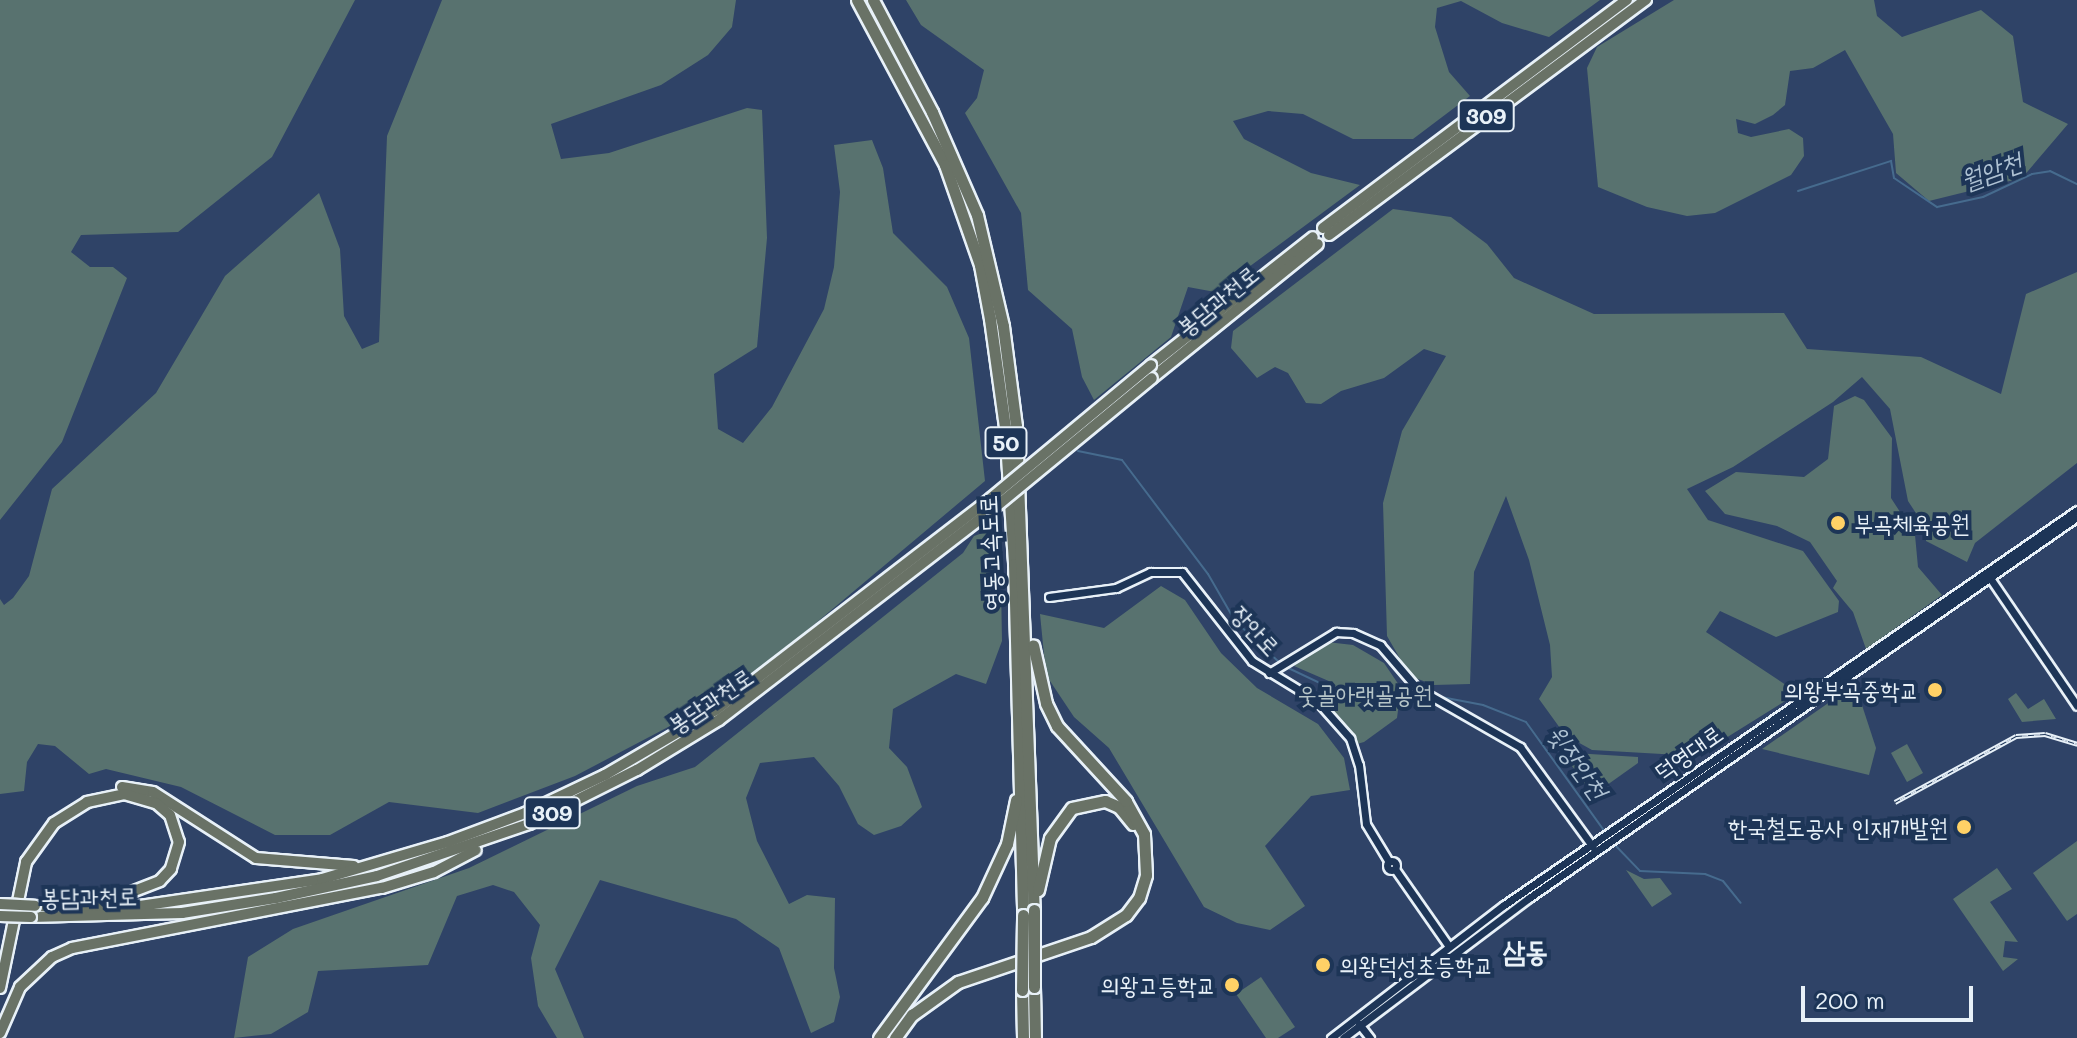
<!DOCTYPE html>
<meta charset="utf-8">
<style>
body{margin:0}
#map{position:relative;width:2077px;height:1038px;overflow:hidden;background:#2f4367;font-family:Mali,"Poor Story",sans-serif}
div>[style]{position:absolute}
[style*='--x']{left:calc(var(--x)*1px);top:calc(var(--y)*1px);width:calc(var(--w)*1px);rotate:calc(var(--a)*1deg)}
.green>*{inset:0;background:#58726f}
.stream>*{height:2px;margin:-1px;padding:0 1px;transform-origin:1px;border-radius:1px;background:#466b8e}
.roads{filter:drop-shadow(2px 0 #e8f1f8) drop-shadow(-2px 0 #e8f1f8) drop-shadow(0 2px #e8f1f8) drop-shadow(0 -2px #e8f1f8)}
.tertiary>*{height:7px;margin:-3.5px;padding:0 3.5px;transform-origin:3.5px;border-radius:3.5px;background:#1d3557}
.tertiary>.ring{margin:-3.5px;padding:0;box-sizing:content-box;background:none;border:7px solid #1d3557;border-radius:50%}
.trunk>*{height:10px;margin:-5px;padding:0 5px;transform-origin:5px;border-radius:5px;background:#697266}
.motorway>*{height:11px;margin:-5.5px;padding:0 5.5px;transform-origin:5.5px;border-radius:5.5px;background:#697266}
.rail>*{height:5px;margin-top:-2.5px;transform-origin:0;background:repeating-linear-gradient(90deg,#1d3557 0 6px,#e8f1f8 0 12px);box-sizing:border-box;border-block:2px solid #e8f1f8}
.bridges{filter:drop-shadow(2px 0 #e8f1f8) drop-shadow(-2px 0 #e8f1f8) drop-shadow(0 2px #e8f1f8) drop-shadow(0 -2px #e8f1f8)}
.trunk-bridge>*{height:10px;margin:-5px;padding:0 5px;transform-origin:5px;border-radius:5px;background:#697266}
.motorway-bridge>*{height:11px;margin:-5.5px;padding:0 5.5px;transform-origin:5.5px;border-radius:5.5px;background:#697266}
.dots>*{width:22px;height:22px;translate:-50% -50%;box-sizing:border-box;border:4px solid #1d3557;border-radius:50%}
span{translate:-50% -50%;white-space:nowrap;text-align:center;line-height:1.15;-webkit-text-stroke:8px #1d3557;paint-order:stroke}
.shield-label span{padding:2px 6px;background:#1d3557;border:2px solid;border-radius:6px;-webkit-text-stroke-width:0}
.shield-label{font-size:22px;color:#e8f1f8;font-weight:700}
.street-label{font-size:24px;color:#e8f1f8}
.poi-label{font-size:24px;color:#e8f1f8}
.left{translate:0 -50%;text-align:left}
.right{translate:-100% -50%;text-align:right}
.park-label{font-size:24px;color:#b6c5c8}
.water-label{font-size:26px;color:#afc2d3;font-style:italic}
.quarter-label{font-size:28px;color:#e8f1f8;font-weight:700}
.scale{position:absolute;left:1801px;top:986px;width:172px;height:36px;box-sizing:border-box;border:4px solid #e8f1f8;border-top:0;padding-left:10px;font-size:24px;line-height:28px;white-space:nowrap;color:#e8f1f8;-webkit-text-stroke:6px #1d3557;paint-order:stroke}
</style>
<div id="map">
<div class="green">
<div style="clip-path:polygon(0 0,355px 0,272px 157px,178px 232px,81px 235px,71px 252px,90px 267px,113px 267px,127px 278px,62px 442px,0 520px)"></div>
<div style="clip-path:polygon(442px 0,736px 0,732px 27px,708px 55px,661px 85px,551px 124px,561px 159px,609px 153px,747px 108px,762px 110px,767px 238px,757px 347px,714px 374px,718px 429px,743px 443px,772px 407px,824px 309px,834px 267px,840px 192px,834px 145px,872px 140px,883px 168px,893px 233px,947px 287px,969px 338px,985px 481px,761px 669px,691px 715px,575px 776px,478px 813px,389px 802px,330px 835px,275px 835px,181px 787px,106px 769px,89px 774px,55px 746px,38px 744px,27px 762px,24px 791px,0 794px,0 599px,4px 605px,13px 598px,29px 576px,52px 489px,156px 393px,225px 276px,319px 193px,340px 249px,344px 316px,362px 349px,379px 342px,387px 136px)"></div>
<div style="clip-path:polygon(906px 0,1600px 0,1549px 37px,1502px 23px,1461px 1px,1437px 8px,1435px 27px,1449px 72px,1470px 96px,1413px 139px,1353px 139px,1303px 114px,1268px 111px,1233px 121px,1244px 139px,1311px 173px,1360px 185px,1215px 292px,1188px 287px,1171px 337px,1094px 400px,1082px 377px,1072px 329px,1028px 290px,1021px 213px,965px 113px,977px 98px,984px 70px,921px 25px)"></div>
<div style="clip-path:polygon(1674px 0,1874px 0,1877px 16px,1902px 37px,1981px 10px,2013px 36px,2023px 102px,2068px 124px,2022px 178px,1929px 201px,1896px 173px,1893px 134px,1845px 50px,1813px 68px,1790px 71px,1785px 105px,1773px 115px,1755px 124px,1736px 119px,1738px 133px,1751px 137px,1789px 129px,1803px 138px,1804px 156px,1791px 175px,1715px 213px,1687px 216px,1647px 207px,1598px 187px,1587px 68px,1597px 47px)"></div>
<div style="clip-path:polygon(1393px 209px,1451px 217px,1487px 244px,1514px 278px,1594px 314px,1784px 313px,1807px 349px,1921px 357px,2001px 394px,2026px 294px,2077px 272px,2077px 463px,1975px 543px,1967px 562px,1926px 541px,1925px 527px,1908px 501px,1890px 409px,1862px 377px,1833px 402px,1733px 467px,1687px 489px,1708px 520px,1803px 551px,1839px 601px,1838px 612px,1776px 637px,1720px 611px,1706px 632px,1798px 693px,1697px 756px,1592px 750px,1565px 735px,1539px 699px,1552px 677px,1550px 645px,1529px 560px,1506px 496px,1474px 572px,1470px 684px,1434px 685px,1410px 676px,1387px 636px,1383px 503px,1402px 431px,1446px 356px,1424px 349px,1384px 378px,1341px 391px,1321px 404px,1306px 403px,1288px 373px,1275px 367px,1257px 378px,1231px 348px,1233px 331px)"></div>
<div style="clip-path:polygon(1855px 396px,1864px 400px,1892px 438px,1891px 498px,1915px 535px,1918px 567px,1942px 595px,1866px 649px,1853px 612px,1833px 588px,1837px 581px,1810px 542px,1777px 526px,1725px 514px,1705px 491px,1736px 472px,1804px 477px,1828px 459px,1834px 406px)"></div>
<div style="clip-path:polygon(1000px 527px,1002px 641px,986px 684px,956px 674px,893px 709px,889px 748px,907px 767px,922px 807px,901px 826px,874px 835px,858px 824px,839px 786px,814px 757px,760px 763px,746px 798px,757px 841px,789px 904px,807px 895px,835px 898px,834px 968px,840px 997px,834px 1022px,811px 1033px,779px 948px,736px 919px,600px 880px,555px 969px,584px 1038px,557px 1038px,538px 1006px,531px 958px,540px 925px,514px 892px,493px 885px,457px 896px,428px 965px,318px 971px,308px 1012px,271px 1034px,234px 1038px,248px 957px,293px 929px,469px 868px,637px 786px,695px 767px,963px 553px,974px 536px)"></div>
<div style="clip-path:polygon(1161px 586px,1185px 600px,1221px 653px,1257px 688px,1318px 724px,1344px 758px,1350px 790px,1311px 796px,1265px 846px,1305px 906px,1270px 930px,1237px 923px,1204px 907px,1109px 748px,1074px 717px,1046px 675px,1040px 614px,1104px 628px)"></div>
<div style="clip-path:polygon(1327px 642px,1353px 645px,1384px 663px,1401px 688px,1397px 718px,1364px 742px,1357px 744px,1328px 702px,1331px 682px,1294px 666px)"></div>
<div style="clip-path:polygon(1847px 690px,1859px 696px,1876px 748px,1869px 775px,1762px 749px)"></div>
<div style="clip-path:polygon(2016px 693px,2028px 709px,2044px 699px,2056px 719px,2022px 722px,2008px 699px)"></div>
<div style="clip-path:polygon(1907px 744px,1923px 773px,1907px 782px,1891px 753px)"></div>
<div style="clip-path:polygon(1574px 753px,1638px 757px,1638px 763px,1593px 795px,1567px 759px)"></div>
<div style="clip-path:polygon(2077px 841px,2077px 914px,2067px 921px,2033px 873px)"></div>
<div style="clip-path:polygon(1997px 868px,2012px 889px,1990px 902px,2018px 942px,2005px 941px,2003px 957px,2018px 959px,2003px 971px,1953px 899px)"></div>
<div style="clip-path:polygon(1626px 870px,1644px 879px,1660px 878px,1672px 894px,1652px 907px)"></div>
<div style="clip-path:polygon(1261px 977px,1295px 1027px,1278px 1038px,1266px 1038px,1236px 994px)"></div>
</div>
<div class="stream">
<div style="--x:1798;--y:191;--w:98;--a:-17.9"></div>
<div style="--x:1891;--y:161;--w:17;--a:80"></div>
<div style="--x:1894;--y:178;--w:52;--a:34"></div>
<div style="--x:1937;--y:207;--w:47;--a:-12.3"></div>
<div style="--x:1983;--y:197;--w:54;--a:-25.1"></div>
<div style="--x:2032;--y:174;--w:18;--a:-9"></div>
<div style="--x:2050;--y:171;--w:30;--a:26"></div>
<div style="--x:1078;--y:451;--w:45;--a:11.6"></div>
<div style="--x:1122;--y:460;--w:143;--a:53"></div>
<div style="--x:1208;--y:574;--w:54;--a:60.1"></div>
<div style="--x:1235;--y:621;--w:60;--a:43"></div>
<div style="--x:1284;--y:666;--w:68;--a:25.4"></div>
<div style="--x:1345;--y:695;--w:52;--a:7.7"></div>
<div style="--x:1397;--y:702;--w:29;--a:-10"></div>
<div style="--x:1436;--y:696;--w:48;--a:10.8"></div>
<div style="--x:1483;--y:705;--w:46;--a:21.6"></div>
<div style="--x:1526;--y:722;--w:135;--a:54.3"></div>
<div style="--x:1614;--y:844;--w:37;--a:46"></div>
<div style="--x:1640;--y:871;--w:65;--a:2.6"></div>
<div style="--x:1705;--y:874;--w:19;--a:21"></div>
<div style="--x:1723;--y:881;--w:28;--a:51"></div>
</div>
<div class="roads">
<div class="tertiary">
<div style="--x:1988;--y:575;--w:158;--a:55.8"></div>
<div style="--x:1049;--y:597;--w:68;--a:-7.7"></div>
<div style="--x:1116;--y:588;--w:38;--a:-25"></div>
<div style="--x:1150;--y:572;--w:32;--a:0"></div>
<div style="--x:1182;--y:572;--w:113;--a:51.8"></div>
<div style="--x:1252;--y:661;--w:76;--a:31.6"></div>
<div style="--x:1317;--y:701;--w:50;--a:48.3"></div>
<div style="--x:1350;--y:738;--w:28;--a:72"></div>
<div style="--x:1359;--y:765;--w:59;--a:83.2"></div>
<div style="--x:1366;--y:824;--w:44;--a:58.8"></div>
<div style="--x:1269;--y:673;--w:79;--a:-31.5"></div>
<div style="--x:1336;--y:632;--w:17;--a:3"></div>
<div style="--x:1353;--y:633;--w:30;--a:24"></div>
<div style="--x:1380;--y:645;--w:57;--a:49.3"></div>
<div style="--x:1417;--y:688;--w:119;--a:29.8"></div>
<div style="--x:1520;--y:747;--w:124;--a:53.9"></div>
<div class="ring" style="left:1387.5px;top:861.5px;width:2px;height:2px"></div>
<div style="--x:1395;--y:869;--w:93;--a:55.1"></div>
<div style="--x:1359;--y:1024;--w:18;--a:52"></div>
<div style="--x:1331;--y:1038;--w:218;--a:-37.6"></div>
<div style="--x:1504;--y:905;--w:696;--a:-34.58"></div>
<div style="--x:1343;--y:1038;--w:233;--a:-37"></div>
<div style="--x:1529;--y:898;--w:667;--a:-34.81"></div>
</div>
<div class="trunk">
<div style="--x:1323;--y:228;--w:380;--a:-36.9"></div>
<div style="--x:1329;--y:235;--w:395;--a:-36.6"></div>
<div style="--x:1151;--y:365;--w:206;--a:-38.3"></div>
<div style="--x:1152;--y:378;--w:213;--a:-38.9"></div>
<div style="--x:122;--y:787;--w:31;--a:9"></div>
<div style="--x:153;--y:792;--w:122;--a:32.7"></div>
<div style="--x:256;--y:858;--w:98;--a:4.7"></div>
<div style="--x:35;--y:906;--w:98;--a:0.6"></div>
<div style="--x:133;--y:907;--w:191;--a:-8.4"></div>
<div style="--x:322;--y:879;--w:131;--a:-16.4"></div>
<div style="--x:448;--y:842;--w:82;--a:-20.6"></div>
<div style="--x:525;--y:813;--w:89;--a:-25.4"></div>
<div style="--x:605;--y:775;--w:129;--a:-30.4"></div>
<div style="--x:716;--y:710;--w:347;--a:-37.6"></div>
<div style="--x:31;--y:917;--w:151;--a:-1.5"></div>
<div style="--x:182;--y:913;--w:95;--a:-9.1"></div>
<div style="--x:276;--y:898;--w:103;--a:-12.3"></div>
<div style="--x:377;--y:876;--w:161;--a:-18.9"></div>
<div style="--x:529;--y:824;--w:121;--a:-26.6"></div>
<div style="--x:637;--y:770;--w:96;--a:-31.4"></div>
<div style="--x:719;--y:720;--w:344;--a:-37.6"></div>
<div style="--x:0;--y:988;--w:129;--a:-78.3"></div>
<div style="--x:26;--y:862;--w:48;--a:-54.3"></div>
<div style="--x:54;--y:823;--w:39;--a:-32"></div>
<div style="--x:87;--y:802;--w:38;--a:-12"></div>
<div style="--x:124;--y:794;--w:33;--a:16"></div>
<div style="--x:156;--y:803;--w:18;--a:41"></div>
<div style="--x:170;--y:815;--w:28;--a:72"></div>
<div style="--x:179;--y:842;--w:28;--a:107"></div>
<div style="--x:171;--y:869;--w:16;--a:133"></div>
<div style="--x:160;--y:881;--w:53;--a:158.8"></div>
<div style="--x:111;--y:900;--w:34;--a:175"></div>
<div style="--x:0;--y:1033;--w:50;--a:-66.5"></div>
<div style="--x:20;--y:987;--w:44;--a:-43.2"></div>
<div style="--x:52;--y:957;--w:22;--a:-24"></div>
<div style="--x:72;--y:948;--w:316;--a:-11"></div>
<div style="--x:382;--y:888;--w:54;--a:-17.1"></div>
<div style="--x:434;--y:872;--w:47;--a:-27.6"></div>
</div>
<div class="motorway">
<div style="--x:857;--y:0;--w:187;--a:61.9"></div>
<div style="--x:945;--y:165;--w:106;--a:70.7"></div>
<div style="--x:980;--y:265;--w:55;--a:79.5"></div>
<div style="--x:990;--y:319;--w:109;--a:82.1"></div>
<div style="--x:1005;--y:427;--w:137;--a:86.2"></div>
<div style="--x:1014;--y:564;--w:351;--a:88.5"></div>
<div style="--x:873;--y:0;--w:127;--a:62.2"></div>
<div style="--x:932;--y:112;--w:112;--a:66.4"></div>
<div style="--x:977;--y:215;--w:114;--a:76.8"></div>
<div style="--x:1003;--y:326;--w:101;--a:82.6"></div>
<div style="--x:1016;--y:426;--w:484;--a:87.9"></div>
<div style="--x:1038;--y:890;--w:53;--a:-77"></div>
<div style="--x:1050;--y:838;--w:37;--a:-54"></div>
<div style="--x:1072;--y:808;--w:34;--a:-12"></div>
<div style="--x:1105;--y:801;--w:15;--a:23"></div>
<div style="--x:1119;--y:807;--w:22;--a:51"></div>
<div style="--x:1034;--y:987;--w:51;--a:88.9"></div>
<div style="--x:1022;--y:990;--w:48;--a:88.8"></div>
<div style="--x:879;--y:1038;--w:174;--a:-53.7"></div>
<div style="--x:982;--y:898;--w:60;--a:-65.2"></div>
<div style="--x:1007;--y:844;--w:45;--a:-78.4"></div>
<div style="--x:895;--y:1038;--w:29;--a:-54"></div>
<div style="--x:912;--y:1015;--w:57;--a:-35.7"></div>
<div style="--x:958;--y:982;--w:140;--a:-18.7"></div>
<div style="--x:1091;--y:937;--w:41;--a:-32.2"></div>
<div style="--x:1126;--y:915;--w:21;--a:-53"></div>
<div style="--x:1139;--y:898;--w:24;--a:-73"></div>
<div style="--x:1146;--y:875;--w:41;--a:-92.8"></div>
<div style="--x:1144;--y:834;--w:38;--a:-119"></div>
<div style="--x:1126;--y:801;--w:102;--a:-132.6"></div>
<div style="--x:1057;--y:726;--w:25;--a:-116"></div>
<div style="--x:1046;--y:703;--w:59;--a:-102.6"></div>
</div>
</div>
<div class="rail">
<div style="--x:1895;--y:802;--w:138;--a:-28.6"></div>
<div style="--x:2016;--y:736;--w:29;--a:-4"></div>
<div style="--x:2045;--y:734;--w:34;--a:17"></div>
</div>
<div class="bridges">
<div class="trunk-bridge">
<div style="--x:991;--y:498;--w:208;--a:-39.7"></div>
<div style="--x:992;--y:510;--w:207;--a:-39.5"></div>
<div style="--x:0;--y:904;--w:35;--a:3"></div>
<div style="--x:0;--y:916;--w:31;--a:2"></div>
</div>
<div class="motorway-bridge">
<div style="--x:1034;--y:910;--w:77;--a:90"></div>
<div style="--x:1022;--y:990;--w:75;--a:-89.2"></div>
</div>
</div>
<div class="dots">
<div style="left:1838px;top:523px;background:#ffd166"></div>
<div style="left:1935px;top:690px;background:#ffd166"></div>
<div style="left:1964px;top:827px;background:#ffd166"></div>
<div style="left:1323px;top:965px;background:#ffd166"></div>
<div style="left:1232px;top:985px;background:#ffd166"></div>
</div>
<div class="shield-label">
<span style="left:1486px;top:116px">309</span>
<span style="left:1006px;top:443px">50</span>
<span style="left:552px;top:813px">309</span>
</div>
<div class="street-label">
<span style="left:1217px;top:300px;rotate:-39deg">봉담과천로</span>
<span style="left:990px;top:553px;rotate:-93deg">영동고속도로</span>
<span style="left:1256px;top:630px;rotate:47deg">장안로</span>
<span style="left:710px;top:700px;rotate:-34deg">봉담과천로</span>
<span style="left:1688px;top:752px;rotate:-35deg">덕영대로</span>
<span style="left:89px;top:896px;rotate:-1deg">봉담과천로</span>
</div>
<div class="poi-label">
<span class="left" style="left:1854px;top:523px">부곡체육공원</span>
<span class="right" style="left:1919px;top:690px">의왕부곡중학교</span>
<span class="right" style="left:1948px;top:827px">한국철도공사 인재개발원</span>
<span class="left" style="left:1339px;top:965px">의왕덕성초등학교</span>
<span class="right" style="left:1216px;top:985px">의왕고등학교</span>
</div>
<div class="park-label">
<span style="left:1365px;top:694px">웃골아랫골공원</span>
</div>
<div class="water-label">
<span style="left:1991px;top:171px;rotate:-20deg">월암천</span>
<span style="left:1577px;top:762px;rotate:54deg">윗장안천</span>
</div>
<div class="quarter-label">
<span style="left:1525px;top:950px">삼동</span>
</div>
<div class="scale">200 m</div>
</div>
